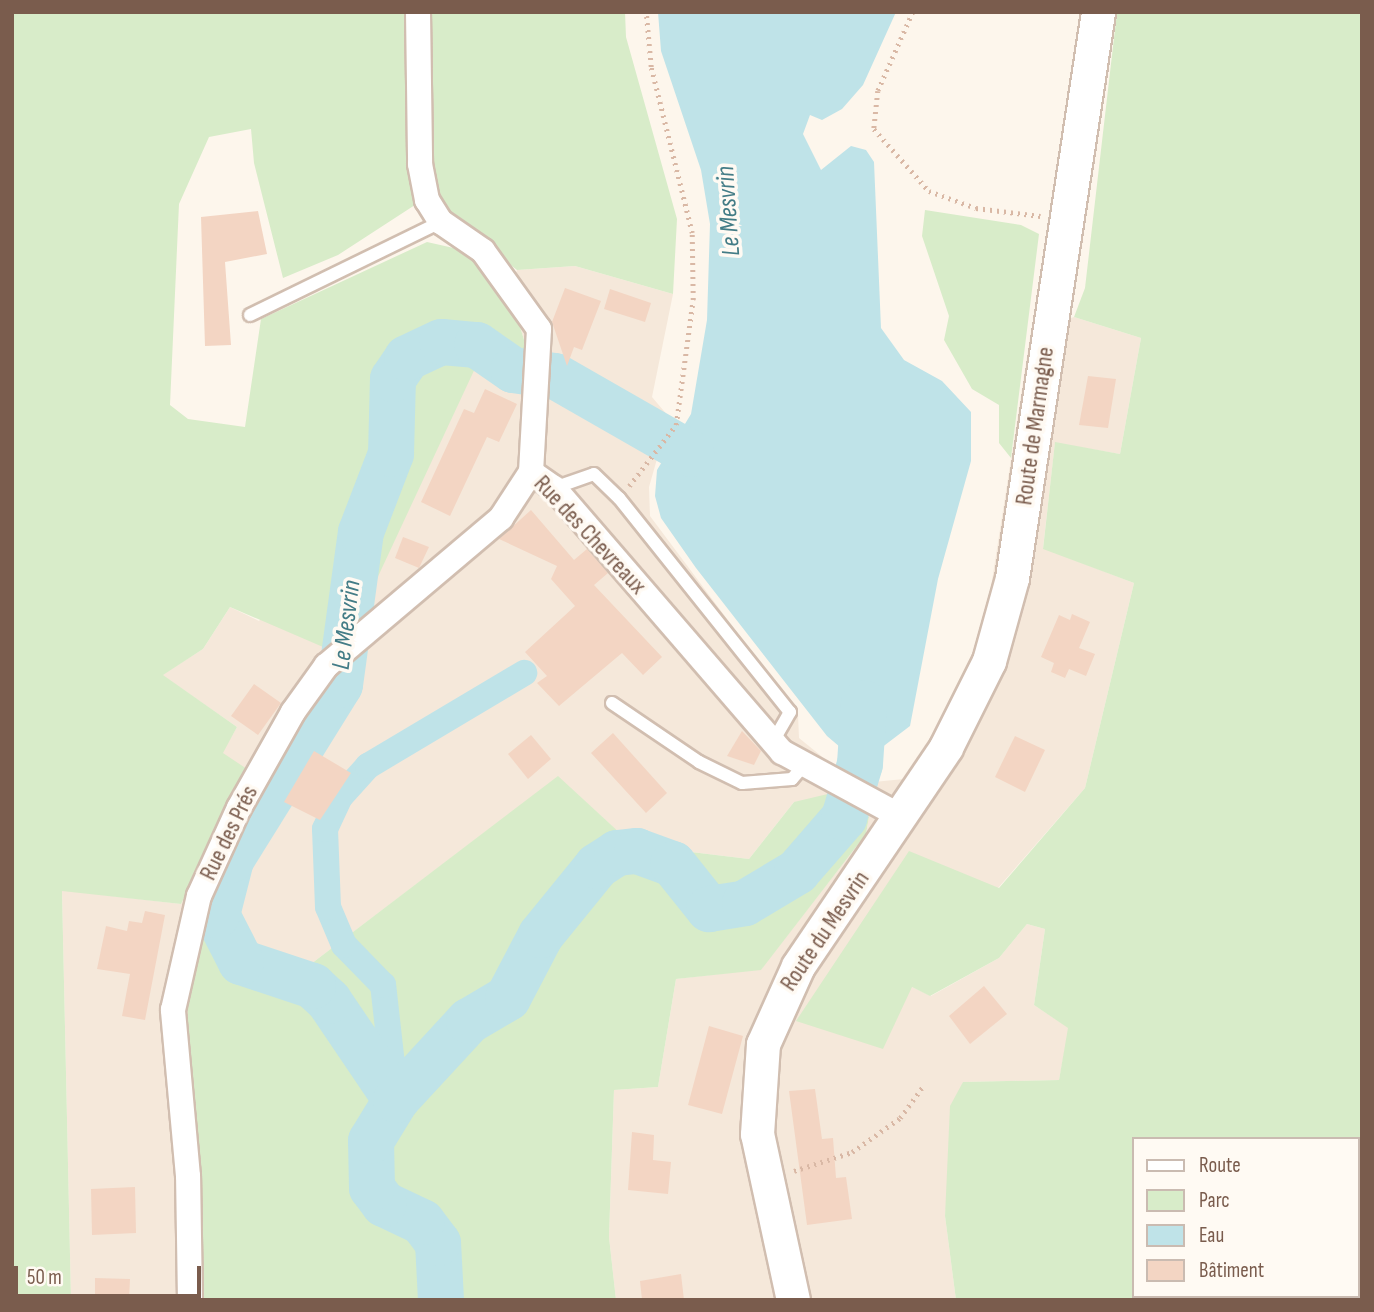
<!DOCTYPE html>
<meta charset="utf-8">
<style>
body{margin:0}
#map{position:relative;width:1374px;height:1312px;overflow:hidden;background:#fdf6ec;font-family:"Sofia Sans Condensed",sans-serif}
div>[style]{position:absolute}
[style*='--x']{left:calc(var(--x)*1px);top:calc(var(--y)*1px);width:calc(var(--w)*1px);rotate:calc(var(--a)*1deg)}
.residential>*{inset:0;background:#f5e8da}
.green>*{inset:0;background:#d8ecc9}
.water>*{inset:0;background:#bfe3e8}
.canal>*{height:26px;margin:-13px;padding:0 13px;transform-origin:13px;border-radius:13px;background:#bfe3e8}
.river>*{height:46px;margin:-23px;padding:0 23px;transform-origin:23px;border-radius:23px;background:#bfe3e8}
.building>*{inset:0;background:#f3d5c3}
.path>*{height:4.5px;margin-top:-2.25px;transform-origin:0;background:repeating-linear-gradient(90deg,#d9b8a5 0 2px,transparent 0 7px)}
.roads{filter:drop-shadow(2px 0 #d1beb0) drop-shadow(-2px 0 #d1beb0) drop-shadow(0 2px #d1beb0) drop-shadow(0 -2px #d1beb0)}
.service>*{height:12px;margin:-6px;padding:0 6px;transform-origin:6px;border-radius:6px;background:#fff}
.minor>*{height:24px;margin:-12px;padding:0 12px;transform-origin:12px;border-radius:12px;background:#fff}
.secondary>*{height:33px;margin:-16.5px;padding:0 16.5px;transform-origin:16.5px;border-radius:16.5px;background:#fff}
span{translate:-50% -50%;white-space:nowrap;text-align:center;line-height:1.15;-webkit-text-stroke:7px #fffaf3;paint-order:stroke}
.street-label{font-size:24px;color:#7a5c4d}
.water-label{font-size:26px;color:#437c86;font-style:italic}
.frame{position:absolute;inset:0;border:14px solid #7a5c4d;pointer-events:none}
.legend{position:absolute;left:1132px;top:1137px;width:228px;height:161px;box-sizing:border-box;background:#fffaf3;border:2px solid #cabbb1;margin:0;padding:9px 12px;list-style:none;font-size:21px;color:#7a5c4d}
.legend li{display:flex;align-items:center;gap:14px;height:35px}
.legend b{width:35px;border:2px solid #cabbb1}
.scale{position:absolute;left:14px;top:1266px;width:187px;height:32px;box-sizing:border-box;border:4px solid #7a5c4d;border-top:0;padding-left:9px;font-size:21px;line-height:24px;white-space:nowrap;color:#7a5c4d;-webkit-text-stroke:5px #fffaf3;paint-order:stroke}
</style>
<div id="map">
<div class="residential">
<div style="clip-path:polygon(575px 266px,673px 294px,652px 397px,669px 417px,649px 487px,650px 516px,798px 714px,799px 738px,831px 764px,874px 782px,904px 779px,924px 761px,968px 669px,989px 600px,1031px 331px,1074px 317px,1141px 338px,1120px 454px,1055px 443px,1043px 548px,1134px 583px,1085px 788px,912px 987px,931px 996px,999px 958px,1027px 924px,1045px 929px,1034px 1005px,1069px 1028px,1059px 1080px,963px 1082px,945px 1216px,956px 1300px,616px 1300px,609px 1237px,614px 1090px,658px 1087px,676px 979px,761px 969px,866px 834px,869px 817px,794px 802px,749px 859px,633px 845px,558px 777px,307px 967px,239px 959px,214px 900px,203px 1300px,71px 1300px,62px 890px,181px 904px,222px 753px,237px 727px,162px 675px,203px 649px,230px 607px,259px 621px,478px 361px,533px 369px,509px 291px,517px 270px)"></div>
</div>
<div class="green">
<div style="clip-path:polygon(12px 12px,405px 12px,418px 203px,338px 255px,283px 278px,254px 163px,251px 129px,209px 137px,179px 204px,170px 405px,188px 419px,245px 427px,261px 319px,427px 242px,467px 251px,509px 291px,533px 369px,478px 362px,354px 628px,330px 650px,230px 607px,203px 649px,163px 675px,237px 727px,223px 753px,247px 769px,181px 904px,62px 891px,71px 1300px,12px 1300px)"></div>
<div style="clip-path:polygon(428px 12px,625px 12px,626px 37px,677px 219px,673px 294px,575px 266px,517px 270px,444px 213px,429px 162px)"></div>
<div style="clip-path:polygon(evenodd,1117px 12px,1362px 12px,1362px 1300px,956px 1300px,945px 1216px,950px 1106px,963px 1082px,1059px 1080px,1068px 1028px,1034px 1005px,1045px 929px,1027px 924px,999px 958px,930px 996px,912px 987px,883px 1049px,796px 1021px,909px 851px,999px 888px,1085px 788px,1134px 583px,1043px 549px,1055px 442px,1120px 454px,1141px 338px,1074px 317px,1085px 288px,1117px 12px,1134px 1139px,1358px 1139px,1358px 1296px,1134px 1296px,1134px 1139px)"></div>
<div style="clip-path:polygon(925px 210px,1021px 225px,1039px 234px,1011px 458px,999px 443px,999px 405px,972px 389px,944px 340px,949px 316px,922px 236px)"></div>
<div style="clip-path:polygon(558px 776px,633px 845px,749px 859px,794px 802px,832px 793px,869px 817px,866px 834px,761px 970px,676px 979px,658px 1087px,614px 1090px,609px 1237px,616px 1300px,203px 1300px,187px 1005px,193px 956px,214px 898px,239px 959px,307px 967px)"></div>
</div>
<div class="water">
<div style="clip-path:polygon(658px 12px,896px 12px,863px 85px,842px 109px,822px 120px,810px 115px,803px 134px,821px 170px,851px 146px,866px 150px,874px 162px,881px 328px,904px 360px,942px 381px,971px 412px,971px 461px,938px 579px,910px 726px,860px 764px,827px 736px,696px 568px,661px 518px,655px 496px,657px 470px,691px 414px,707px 320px,710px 224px,701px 170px,661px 51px)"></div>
</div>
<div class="canal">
<div style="--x:396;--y:1100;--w:116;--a:-96.4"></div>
<div style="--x:383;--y:985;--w:56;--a:-134.3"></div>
<div style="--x:344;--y:945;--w:41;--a:-112.8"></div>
<div style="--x:328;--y:907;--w:78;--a:-92.2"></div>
<div style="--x:325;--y:829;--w:35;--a:-65"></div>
<div style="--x:340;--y:797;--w:42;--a:-47.9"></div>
<div style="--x:368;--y:766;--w:182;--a:-30.8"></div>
</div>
<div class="river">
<div style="--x:396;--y:1100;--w:120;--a:-124.1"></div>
<div style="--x:329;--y:1001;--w:22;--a:-137"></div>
<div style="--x:313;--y:986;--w:76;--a:-161.6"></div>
<div style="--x:241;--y:962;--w:53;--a:-117.1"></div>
<div style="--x:217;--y:915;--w:57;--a:-75.7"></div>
<div style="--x:231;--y:860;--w:206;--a:-58.1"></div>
<div style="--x:340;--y:685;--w:154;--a:-82.2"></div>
<div style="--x:361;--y:532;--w:84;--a:-69"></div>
<div style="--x:391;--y:454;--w:75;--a:-88.5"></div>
<div style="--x:393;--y:379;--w:25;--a:-56"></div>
<div style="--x:407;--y:358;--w:38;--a:-25"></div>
<div style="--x:442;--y:342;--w:35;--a:5"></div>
<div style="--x:477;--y:345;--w:44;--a:34.8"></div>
<div style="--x:513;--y:370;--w:42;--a:8.1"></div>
<div style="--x:555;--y:376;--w:157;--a:29.8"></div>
<div style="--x:441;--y:1300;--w:57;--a:-93"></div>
<div style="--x:438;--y:1243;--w:26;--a:-127"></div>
<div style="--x:422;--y:1222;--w:42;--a:-154.7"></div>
<div style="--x:384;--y:1204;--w:20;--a:-127"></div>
<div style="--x:372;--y:1188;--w:47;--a:-91.2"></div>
<div style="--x:371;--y:1141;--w:48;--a:-58.6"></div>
<div style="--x:396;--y:1100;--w:108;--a:-47.3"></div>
<div style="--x:469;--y:1021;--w:45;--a:-30.5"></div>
<div style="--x:508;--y:998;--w:71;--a:-62.4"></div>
<div style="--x:541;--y:935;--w:89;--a:-50.9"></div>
<div style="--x:597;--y:866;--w:24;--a:-33"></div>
<div style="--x:617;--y:853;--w:20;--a:-6"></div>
<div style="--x:637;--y:851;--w:38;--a:20"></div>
<div style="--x:673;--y:864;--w:58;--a:51.3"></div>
<div style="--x:709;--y:909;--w:36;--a:-9"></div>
<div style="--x:745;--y:903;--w:61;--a:-30.8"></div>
<div style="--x:797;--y:872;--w:72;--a:-49"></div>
<div style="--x:844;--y:818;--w:56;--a:-73.5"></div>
<div style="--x:860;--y:764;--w:61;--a:-86.2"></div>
</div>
<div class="building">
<div style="clip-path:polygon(258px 211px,267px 254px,225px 262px,231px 345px,205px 346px,201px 217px)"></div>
<div style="clip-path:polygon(565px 288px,601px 301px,582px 350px,574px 347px,567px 366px,552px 322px)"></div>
<div style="clip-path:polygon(610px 289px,651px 303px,645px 322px,604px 309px)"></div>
<div style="clip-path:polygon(1088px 376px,1116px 379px,1108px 428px,1079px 425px)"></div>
<div style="clip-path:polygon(485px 389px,517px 404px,499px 442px,487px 437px,450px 516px,421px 502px,464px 409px,474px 413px)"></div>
<div style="clip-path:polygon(531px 510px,574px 560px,587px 549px,608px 573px,594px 585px,662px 657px,643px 675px,622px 653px,559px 706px,537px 683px,547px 676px,525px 652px,575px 606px,551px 579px,557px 566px,499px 539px)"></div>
<div style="clip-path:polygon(403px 537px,429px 547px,419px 568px,395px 558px)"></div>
<div style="clip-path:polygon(1072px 614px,1090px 622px,1079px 648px,1095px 654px,1086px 676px,1069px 669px,1065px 678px,1051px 672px,1054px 663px,1041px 657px,1059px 615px,1070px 620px)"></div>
<div style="clip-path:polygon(254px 684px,281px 703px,258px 735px,231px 716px)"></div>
<div style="clip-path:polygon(742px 731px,761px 751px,754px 765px,727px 756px)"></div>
<div style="clip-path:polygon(613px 733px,667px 793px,646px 813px,591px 753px)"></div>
<div style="clip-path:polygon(531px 735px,551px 759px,528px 779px,508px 754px)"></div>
<div style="clip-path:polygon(1015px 736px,1045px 750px,1025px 792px,995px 777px)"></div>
<div style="clip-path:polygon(314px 751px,351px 773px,320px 820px,284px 802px)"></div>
<div style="clip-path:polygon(145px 911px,165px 915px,145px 1020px,122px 1016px,130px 974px,97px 969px,106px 926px,127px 931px,129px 921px,142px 923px)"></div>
<div style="clip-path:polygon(984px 986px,1007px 1014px,970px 1044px,949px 1016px)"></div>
<div style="clip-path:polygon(709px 1026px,743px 1036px,722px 1114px,688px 1105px)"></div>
<div style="clip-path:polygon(815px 1089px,822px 1139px,833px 1138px,836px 1178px,846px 1177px,852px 1219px,807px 1225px,789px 1091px)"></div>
<div style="clip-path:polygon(632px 1132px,654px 1135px,653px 1160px,671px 1162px,668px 1194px,628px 1190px)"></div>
<div style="clip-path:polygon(135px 1187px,136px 1233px,92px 1235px,91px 1189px)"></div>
<div style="clip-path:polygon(681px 1274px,684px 1300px,642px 1300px,640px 1281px)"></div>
<div style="clip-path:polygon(95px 1278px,130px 1279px,129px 1300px,95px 1300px)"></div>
</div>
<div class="path">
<div style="--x:913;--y:12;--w:86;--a:113.9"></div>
<div style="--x:878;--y:91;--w:38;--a:96"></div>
<div style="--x:874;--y:129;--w:83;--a:48.4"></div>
<div style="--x:929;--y:191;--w:50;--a:19.9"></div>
<div style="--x:976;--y:208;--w:65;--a:7"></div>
<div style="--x:629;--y:486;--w:77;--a:-52.4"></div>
<div style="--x:676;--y:425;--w:126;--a:-82.3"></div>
<div style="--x:693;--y:300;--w:67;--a:-90.9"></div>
<div style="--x:692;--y:233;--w:171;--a:-103.9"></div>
<div style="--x:651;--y:67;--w:55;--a:-95.2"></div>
<div style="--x:794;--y:1171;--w:61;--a:-18.1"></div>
<div style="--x:852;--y:1152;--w:59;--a:-35.3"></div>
<div style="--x:900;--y:1118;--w:39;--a:-54"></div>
</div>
<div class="roads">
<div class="service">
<div style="--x:250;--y:315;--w:212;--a:-26"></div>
<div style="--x:554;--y:488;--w:42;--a:-19.3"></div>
<div style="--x:594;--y:474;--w:35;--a:44"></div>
<div style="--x:619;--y:498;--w:274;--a:51.4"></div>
<div style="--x:790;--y:712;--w:34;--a:120"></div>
<div style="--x:612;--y:703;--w:105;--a:34.1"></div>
<div style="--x:699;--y:762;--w:48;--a:26"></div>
<div style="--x:742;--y:783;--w:50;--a:-4.6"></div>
<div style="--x:792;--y:779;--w:18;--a:-49"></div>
</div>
<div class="minor">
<div style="--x:418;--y:12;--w:152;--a:89.2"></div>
<div style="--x:420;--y:164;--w:37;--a:79"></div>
<div style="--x:427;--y:200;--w:26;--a:58"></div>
<div style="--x:441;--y:222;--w:51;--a:34.6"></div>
<div style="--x:483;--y:251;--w:96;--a:54.3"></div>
<div style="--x:539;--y:329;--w:143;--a:93.2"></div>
<div style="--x:531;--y:472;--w:28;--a:35"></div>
<div style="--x:554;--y:488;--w:349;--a:49.2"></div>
<div style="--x:782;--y:752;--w:134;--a:28.5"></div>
<div style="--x:190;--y:1300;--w:124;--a:-90.9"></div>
<div style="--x:188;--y:1176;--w:167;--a:-95.2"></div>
<div style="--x:173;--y:1010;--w:117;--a:-77.2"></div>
<div style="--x:199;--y:896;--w:97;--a:-65.6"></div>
<div style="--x:239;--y:808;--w:110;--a:-60.6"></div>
<div style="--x:293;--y:712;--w:57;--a:-54.3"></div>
<div style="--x:326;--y:666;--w:229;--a:-40.2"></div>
<div style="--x:501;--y:518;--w:55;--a:-56.9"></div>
</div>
<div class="secondary">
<div style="--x:793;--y:1300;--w:170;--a:-102.2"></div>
<div style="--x:757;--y:1134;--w:90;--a:-86.2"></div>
<div style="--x:763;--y:1044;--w:85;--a:-65.8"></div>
<div style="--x:798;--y:966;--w:264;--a:-55.9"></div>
<div style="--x:946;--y:747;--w:96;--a:-63.4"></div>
<div style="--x:989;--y:661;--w:86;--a:-74.5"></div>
<div style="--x:1012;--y:578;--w:572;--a:-81.36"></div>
</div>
</div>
<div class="street-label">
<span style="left:1035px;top:426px;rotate:-82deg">Route de Marmagne</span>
<span style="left:590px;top:535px;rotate:47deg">Rue des Chevreaux</span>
<span style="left:229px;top:833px;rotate:-64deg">Rue des Prés</span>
<span style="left:825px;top:931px;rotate:-56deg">Route du Mesvrin</span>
</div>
<div class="water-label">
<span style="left:729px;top:211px;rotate:-94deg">Le Mesvrin</span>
<span style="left:347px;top:625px;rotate:-83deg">Le Mesvrin</span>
</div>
<div class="frame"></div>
<ul class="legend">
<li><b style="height:9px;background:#fff"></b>Route</li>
<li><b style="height:19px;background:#d8ecc9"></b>Parc</li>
<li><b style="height:19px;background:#bfe3e8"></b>Eau</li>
<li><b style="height:19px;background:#f3d5c3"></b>Bâtiment</li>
</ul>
<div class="scale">50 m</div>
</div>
